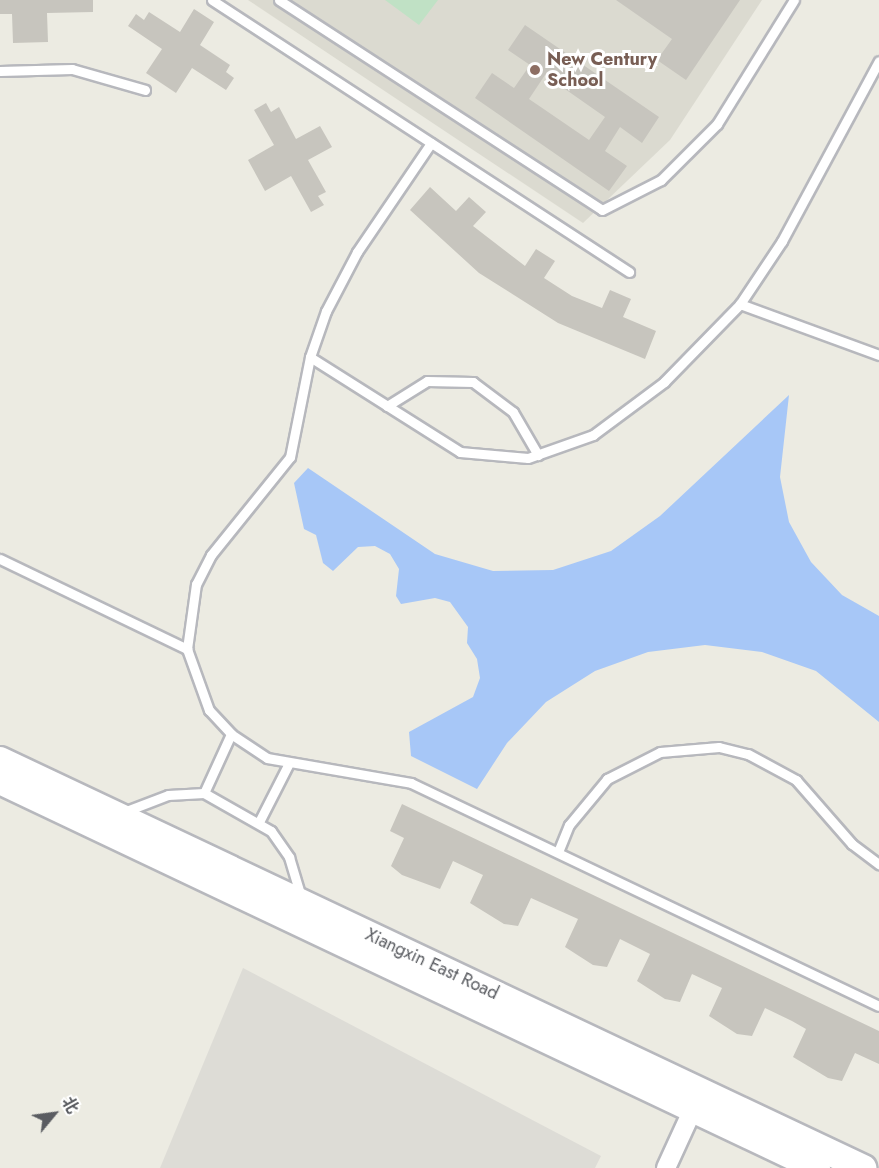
<!DOCTYPE html>
<meta charset="utf-8">
<style>
body{margin:0}
#map{position:relative;width:879px;height:1168px;overflow:hidden;background:#ecebe2;font-family:Jost,"Noto Sans SC",sans-serif}
div>[style]{position:absolute}
[style*='--x']{left:calc(var(--x)*1px);top:calc(var(--y)*1px);width:calc(var(--w)*1px);rotate:calc(var(--a)*1deg)}
.industrial>*{inset:0;background:#dddcd6}
.education>*{inset:0;background:#dbdad0}
.green>*{inset:0;background:#c0e1c5}
.water>*{inset:0;background:#a7c7f7}
.building>*{inset:0;background:#c7c5be}
.roads{filter:drop-shadow(2px 0 #b7b8bd) drop-shadow(-2px 0 #b7b8bd) drop-shadow(0 2px #b7b8bd) drop-shadow(0 -2px #b7b8bd)}
.lane>*{height:9px;margin:-4.5px;padding:0 4.5px;transform-origin:4.5px;border-radius:4.5px;background:#fff}
.street>*{height:18px;margin:-9px;padding:0 9px;transform-origin:9px;border-radius:9px;background:#fff}
.secondary>*{height:26px;margin:-13px;padding:0 13px;transform-origin:13px;border-radius:13px;background:#fff}
.dots>*{width:16px;height:16px;translate:-50% -50%;box-sizing:border-box;border:3px solid #fff;border-radius:50%}
span{translate:-50% -50%;white-space:nowrap;text-align:center;line-height:1.15;-webkit-text-stroke:6px #fff;paint-order:stroke}
.education-label{font-size:18px;color:#785e54;font-weight:700}
.left{translate:0 -50%;text-align:left}
.street-label{font-size:18px;color:#5a5c61}
.north{position:absolute;left:24px;top:1084px;width:60px;height:60px;-webkit-text-stroke:4px #fff;paint-order:stroke;rotate:61deg;font-size:16px;font-weight:700;line-height:24px;text-align:center;color:#5a5c61}
.north::after{content:'';display:block;margin:auto;width:21px;height:27px;background:#5a5c61;clip-path:polygon(50% 0,100% 100%,50% 72%,0 100%)}
</style>
<div id="map">
<div class="industrial">
<div style="clip-path:polygon(243px 968px,601px 1156px,595px 1168px,160px 1168px)"></div>
</div>
<div class="education">
<div style="clip-path:polygon(248px 0,762px 0,670px 140px,583px 223px)"></div>
</div>
<div class="green">
<div style="clip-path:polygon(385px 0,438px 0,419px 25px)"></div>
</div>
<div class="water">
<div style="clip-path:polygon(789px 395px,780px 477px,789px 522px,811px 562px,842px 595px,879px 616px,879px 722px,816px 671px,762px 652px,705px 645px,648px 652px,595px 671px,546px 702px,507px 743px,477px 789px,411px 756px,409px 732px,473px 697px,480px 678px,477px 659px,467px 643px,468px 627px,450px 602px,435px 598px,401px 604px,396px 596px,399px 569px,390px 554px,375px 546px,358px 547px,333px 571px,323px 563px,316px 535px,304px 529px,294px 483px,308px 468px,435px 554px,493px 571px,553px 570px,611px 551px,660px 516px)"></div>
</div>
<div class="building">
<div style="clip-path:polygon(0 0,93px 0,93px 12px,47px 13px,48px 42px,13px 43px,12px 14px,0 14px)"></div>
<div style="clip-path:polygon(616px 0,740px 0,686px 80px,657px 60px,672px 39px)"></div>
<div style="clip-path:polygon(194px 9px,214px 22px,200px 45px,230px 65px,226px 72px,234px 78px,226px 90px,192px 68px,176px 93px,146px 73px,162px 49px,128px 26px,136px 14px,144px 20px,149px 12px,180px 32px)"></div>
<div style="clip-path:polygon(evenodd,525px 25px,659px 117px,642px 143px,620px 127px,605px 151px,627px 166px,609px 191px,475px 98px,492px 73px,514px 88px,530px 65px,508px 50px,525px 25px,545px 75px,605px 117px,589px 140px,529px 99px,545px 75px)"></div>
<div style="clip-path:polygon(266px 103px,271px 112px,279px 107px,296px 139px,320px 126px,332px 147px,308px 160px,326px 192px,318px 196px,324px 205px,311px 212px,291px 176px,265px 191px,248px 160px,274px 145px,254px 110px)"></div>
<div style="clip-path:polygon(430px 187px,456px 211px,469px 197px,486px 212px,473px 226px,525px 266px,536px 249px,555px 261px,544px 278px,572px 296px,602px 308px,610px 290px,631px 299px,623px 317px,656px 331px,645px 359px,558px 323px,479px 273px,410px 210px)"></div>
<div style="clip-path:polygon(402px 804px,879px 1031px,879px 1064px,855px 1053px,842px 1081px,828px 1078px,793px 1057px,806px 1029px,792px 1021px,765px 1008px,752px 1036px,737px 1034px,709px 1016px,722px 988px,692px 974px,680px 1002px,665px 999px,637px 981px,650px 954px,620px 939px,607px 967px,593px 965px,565px 947px,578px 919px,531px 898px,518px 926px,504px 924px,470px 903px,483px 875px,453px 861px,440px 889px,402px 875px,391px 866px,404px 838px,390px 831px)"></div>
</div>
<div class="roads">
<div class="lane">
<div style="--x:212;--y:0;--w:498;--a:33.1"></div>
<div style="--x:279;--y:0;--w:385;--a:33"></div>
<div style="--x:602;--y:210;--w:66;--a:-27"></div>
<div style="--x:661;--y:180;--w:79;--a:-45"></div>
<div style="--x:717;--y:124;--w:146;--a:-58.2"></div>
<div style="--x:0;--y:71;--w:72;--a:-1.6"></div>
<div style="--x:72;--y:69;--w:76;--a:16"></div>
<div style="--x:431;--y:143;--w:132;--a:124.2"></div>
<div style="--x:357;--y:252;--w:67;--a:117.7"></div>
<div style="--x:326;--y:311;--w:49;--a:109.2"></div>
<div style="--x:310;--y:357;--w:102;--a:101.3"></div>
<div style="--x:290;--y:457;--w:126;--a:128.9"></div>
<div style="--x:211;--y:555;--w:33;--a:117"></div>
<div style="--x:196;--y:584;--w:66;--a:97.9"></div>
<div style="--x:187;--y:649;--w:65;--a:70.2"></div>
<div style="--x:209;--y:710;--w:33;--a:47"></div>
<div style="--x:231;--y:734;--w:43;--a:33.7"></div>
<div style="--x:267;--y:758;--w:146;--a:9.8"></div>
<div style="--x:411;--y:783;--w:518;--a:25.48"></div>
<div style="--x:740;--y:304;--w:148;--a:20.1"></div>
<div style="--x:310;--y:357;--w:178;--a:32.3"></div>
<div style="--x:460;--y:452;--w:68;--a:5"></div>
<div style="--x:528;--y:458;--w:69;--a:-19.5"></div>
<div style="--x:593;--y:435;--w:89;--a:-36.7"></div>
<div style="--x:664;--y:382;--w:109;--a:-45.7"></div>
<div style="--x:740;--y:304;--w:76;--a:-56.3"></div>
<div style="--x:782;--y:241;--w:204;--a:-61.7"></div>
<div style="--x:387;--y:406;--w:47;--a:-32"></div>
<div style="--x:427;--y:381;--w:46;--a:1.2"></div>
<div style="--x:473;--y:382;--w:50;--a:36.9"></div>
<div style="--x:513;--y:412;--w:50;--a:59.8"></div>
<div style="--x:0;--y:559;--w:208;--a:25.7"></div>
<div style="--x:204;--y:793;--w:65;--a:-65.4"></div>
<div style="--x:121;--y:813;--w:50;--a:-21"></div>
<div style="--x:168;--y:795;--w:36;--a:-3"></div>
<div style="--x:204;--y:793;--w:77;--a:29.6"></div>
<div style="--x:271;--y:831;--w:32;--a:55"></div>
<div style="--x:289;--y:857;--w:42;--a:73.3"></div>
<div style="--x:260;--y:820;--w:62;--a:-63"></div>
<div style="--x:558;--y:852;--w:29;--a:-68"></div>
<div style="--x:569;--y:825;--w:60;--a:-50.4"></div>
<div style="--x:607;--y:779;--w:59;--a:-27"></div>
<div style="--x:660;--y:752;--w:59;--a:-4.8"></div>
<div style="--x:719;--y:747;--w:30;--a:14"></div>
<div style="--x:748;--y:754;--w:55;--a:28.4"></div>
<div style="--x:796;--y:780;--w:85;--a:48.8"></div>
<div style="--x:852;--y:844;--w:34;--a:37"></div>
</div>
<div class="street">
<div style="--x:666;--y:1168;--w:77;--a:-65.4"></div>
</div>
<div class="secondary">
<div style="--x:0;--y:760;--w:955;--a:25.3"></div>
<div style="--x:0;--y:781;--w:904;--a:25.35"></div>
</div>
</div>
<div class="dots">
<div style="left:535px;top:70px;background:#8d6e63"></div>
</div>
<div class="education-label">
<span class="left" style="left:547px;top:70px">New Century<br>School</span>
</div>
<div class="street-label">
<span style="left:432px;top:964px;rotate:25deg">Xiangxin East Road</span>
</div>
<div class="north">北</div>
</div>
